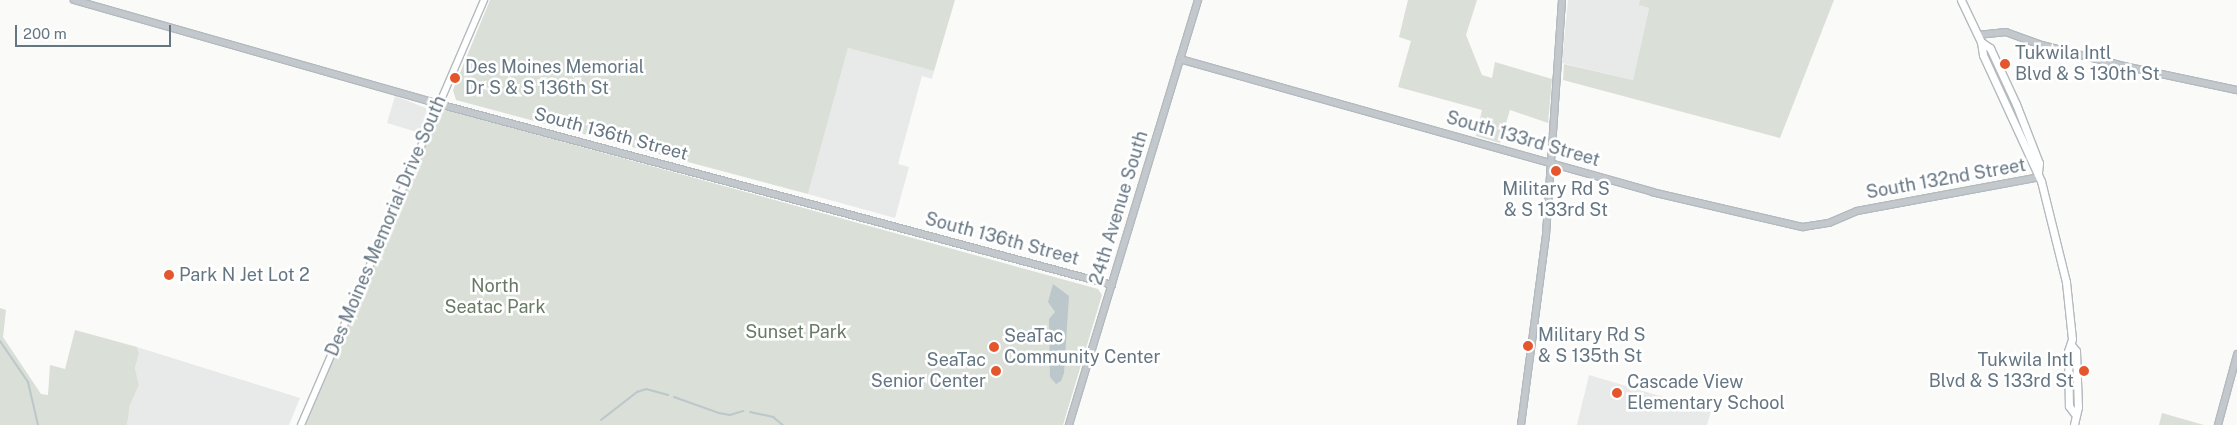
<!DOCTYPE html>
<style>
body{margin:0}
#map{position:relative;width:2237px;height:425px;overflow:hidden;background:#fafaf8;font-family:"Public Sans",sans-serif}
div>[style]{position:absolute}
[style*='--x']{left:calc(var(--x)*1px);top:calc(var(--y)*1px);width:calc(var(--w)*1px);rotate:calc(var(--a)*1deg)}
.built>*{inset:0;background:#e8e9e9}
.green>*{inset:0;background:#dadfd7}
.water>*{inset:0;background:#bbc7cb}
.stream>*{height:2px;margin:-1px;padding:0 1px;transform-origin:1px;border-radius:1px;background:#bbc7cb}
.roads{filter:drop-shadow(1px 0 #b3babf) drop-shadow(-1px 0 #b3babf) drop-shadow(0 1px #b3babf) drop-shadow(0 -1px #b3babf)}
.tertiary>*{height:5.5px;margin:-2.75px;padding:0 2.75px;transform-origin:2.75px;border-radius:2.75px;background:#c3c8cc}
.secondary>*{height:6px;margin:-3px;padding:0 3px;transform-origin:3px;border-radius:3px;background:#fff}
.primary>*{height:7px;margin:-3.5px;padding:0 3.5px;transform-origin:3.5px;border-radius:3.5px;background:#fff}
.dots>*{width:14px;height:14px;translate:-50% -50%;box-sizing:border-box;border:2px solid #fff;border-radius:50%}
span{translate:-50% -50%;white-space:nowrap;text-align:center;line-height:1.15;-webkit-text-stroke:5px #fff;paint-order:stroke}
.poi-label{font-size:18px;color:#657683}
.left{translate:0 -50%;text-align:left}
.right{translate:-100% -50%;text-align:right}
.street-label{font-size:18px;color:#657683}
.park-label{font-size:18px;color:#687a64}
.scale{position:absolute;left:15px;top:25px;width:156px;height:22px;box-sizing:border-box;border:2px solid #657683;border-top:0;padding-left:6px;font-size:15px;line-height:18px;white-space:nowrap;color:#657683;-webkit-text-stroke:4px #fff;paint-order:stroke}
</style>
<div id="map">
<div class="built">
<div style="clip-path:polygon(1568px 0,1640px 0,1640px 5px,1649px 8px,1633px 80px,1562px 63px)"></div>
<div style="clip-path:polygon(848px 48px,934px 71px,932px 79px,922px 76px,898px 164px,909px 167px,895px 218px,808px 194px)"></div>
<div style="clip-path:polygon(395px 96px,426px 108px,427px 115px,420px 133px,387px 123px)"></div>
<div style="clip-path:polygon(137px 347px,300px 398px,289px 425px,127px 425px,130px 405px,139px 385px,135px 368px,139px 353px)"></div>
<div style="clip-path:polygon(1589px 375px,1711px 411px,1707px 425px,1577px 425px)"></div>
</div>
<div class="green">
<div style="clip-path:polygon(490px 0,955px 0,934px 71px,848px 48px,808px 194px,456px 100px,453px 90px)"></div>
<div style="clip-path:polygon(1408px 0,1477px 0,1466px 35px,1482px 75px,1492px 78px,1495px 62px,1552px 79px,1548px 123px,1510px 110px,1500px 143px,1476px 136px,1482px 110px,1398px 87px,1411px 41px,1399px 37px)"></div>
<div style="clip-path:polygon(1640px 0,1834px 0,1780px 138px,1563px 80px,1564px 64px,1633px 80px,1649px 8px,1639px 5px)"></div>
<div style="clip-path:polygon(440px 108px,1098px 289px,1102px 295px,1063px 425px,305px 425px)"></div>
<div style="clip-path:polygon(0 308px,6px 310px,3px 337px,41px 394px,48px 395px,50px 365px,65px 369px,75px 330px,137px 347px,139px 353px,135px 368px,139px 385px,130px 405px,127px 425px,0 425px)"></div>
<div style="clip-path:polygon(2162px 413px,2204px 425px,2159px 425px)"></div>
</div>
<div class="water">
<div style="clip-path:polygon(1053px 284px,1069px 296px,1064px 373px,1061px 381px,1056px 384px,1050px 377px,1049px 319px,1055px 312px,1048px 302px)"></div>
</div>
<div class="stream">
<div style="--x:0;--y:341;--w:50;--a:55.7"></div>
<div style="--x:28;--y:382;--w:44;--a:76.9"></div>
<div style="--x:674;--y:397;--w:48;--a:19.6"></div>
<div style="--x:719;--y:413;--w:11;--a:10"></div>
<div style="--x:730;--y:415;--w:14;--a:-17"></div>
<div style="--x:750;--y:412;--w:24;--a:12"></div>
<div style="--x:773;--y:417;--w:13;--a:39"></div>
<div style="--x:601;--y:420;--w:46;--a:-37.9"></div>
<div style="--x:637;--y:392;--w:9;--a:-18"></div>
<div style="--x:646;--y:389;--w:23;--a:15"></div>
</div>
<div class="roads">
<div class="tertiary">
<div style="--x:74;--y:0;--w:380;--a:15.9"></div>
<div style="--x:439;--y:104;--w:697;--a:15.05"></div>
<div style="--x:1978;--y:35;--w:28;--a:-6"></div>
<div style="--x:2006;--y:32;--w:38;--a:20"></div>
<div style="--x:2042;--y:45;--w:85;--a:14.4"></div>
<div style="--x:2124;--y:66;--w:116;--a:12"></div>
<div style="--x:1180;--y:59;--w:490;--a:15.7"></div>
<div style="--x:1652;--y:192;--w:155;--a:13.1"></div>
<div style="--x:1803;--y:227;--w:26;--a:-9"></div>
<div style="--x:1829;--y:223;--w:30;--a:-23"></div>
<div style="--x:1857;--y:211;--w:186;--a:-10.5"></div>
<div style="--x:1069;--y:425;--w:444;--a:-73.1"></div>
<div style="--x:1521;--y:425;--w:192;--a:-82.5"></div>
<div style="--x:1546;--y:235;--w:236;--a:-86.1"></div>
<div style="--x:2218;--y:425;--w:73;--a:-74.8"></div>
</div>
<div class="secondary">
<div style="--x:301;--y:425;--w:463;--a:-66.7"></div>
</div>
<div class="primary">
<div style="--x:1961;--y:0;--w:47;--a:64.5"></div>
<div style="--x:1981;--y:42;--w:13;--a:81"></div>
<div style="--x:1983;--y:55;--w:139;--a:65.3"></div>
<div style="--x:2041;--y:181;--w:104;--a:76.1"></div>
<div style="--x:2066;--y:282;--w:57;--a:84"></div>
<div style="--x:2072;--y:339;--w:13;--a:108"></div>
<div style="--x:2068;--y:351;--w:55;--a:89"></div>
<div style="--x:2069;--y:406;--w:9;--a:54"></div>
<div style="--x:1981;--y:42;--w:11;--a:34"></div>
<div style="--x:1990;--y:48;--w:62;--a:65.1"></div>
<div style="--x:2016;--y:104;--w:63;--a:68.7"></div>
<div style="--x:2039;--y:163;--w:9;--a:96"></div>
<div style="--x:2072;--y:346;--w:6;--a:51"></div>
<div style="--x:2076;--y:351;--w:56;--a:88"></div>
<div style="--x:2078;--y:407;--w:18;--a:103"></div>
</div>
</div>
<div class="dots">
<div style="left:2005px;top:64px;background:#e4572e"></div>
<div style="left:455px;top:78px;background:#e4572e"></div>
<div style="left:1556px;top:171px;background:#e4572e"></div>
<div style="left:169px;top:275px;background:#e4572e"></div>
<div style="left:1528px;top:346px;background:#e4572e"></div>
<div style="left:994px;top:347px;background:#e4572e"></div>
<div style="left:996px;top:371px;background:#e4572e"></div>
<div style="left:2084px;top:371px;background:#e4572e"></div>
<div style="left:1617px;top:393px;background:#e4572e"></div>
</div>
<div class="poi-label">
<span class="left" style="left:2015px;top:64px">Tukwila Intl<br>Blvd &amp; S 130th St</span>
<span class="left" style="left:465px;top:78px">Des Moines Memorial<br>Dr S &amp; S 136th St</span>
<span style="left:1556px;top:200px">Military Rd S<br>&amp; S 133rd St</span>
<span class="left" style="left:179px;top:275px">Park N Jet Lot 2</span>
<span class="left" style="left:1538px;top:346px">Military Rd S<br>&amp; S 135th St</span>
<span class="left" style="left:1004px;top:347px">SeaTac<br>Community Center</span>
<span class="right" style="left:986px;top:371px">SeaTac<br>Senior Center</span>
<span class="right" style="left:2074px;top:371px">Tukwila Intl<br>Blvd &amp; S 133rd St</span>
<span class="left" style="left:1627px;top:393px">Cascade View<br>Elementary School</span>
</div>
<div class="street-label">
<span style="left:611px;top:134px;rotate:15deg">South 136th Street</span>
<span style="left:1523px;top:139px;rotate:16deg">South 133rd Street</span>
<span style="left:1946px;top:179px;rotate:-10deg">South 132nd Street</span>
<span style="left:1119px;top:208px;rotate:-73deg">24th Avenue South</span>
<span style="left:386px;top:226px;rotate:-67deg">Des Moines Memorial Drive South</span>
<span style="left:1002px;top:239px;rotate:15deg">South 136th Street</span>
</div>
<div class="park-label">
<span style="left:495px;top:297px">North<br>Seatac Park</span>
<span style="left:796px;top:332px">Sunset Park</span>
</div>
<div class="scale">200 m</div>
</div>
